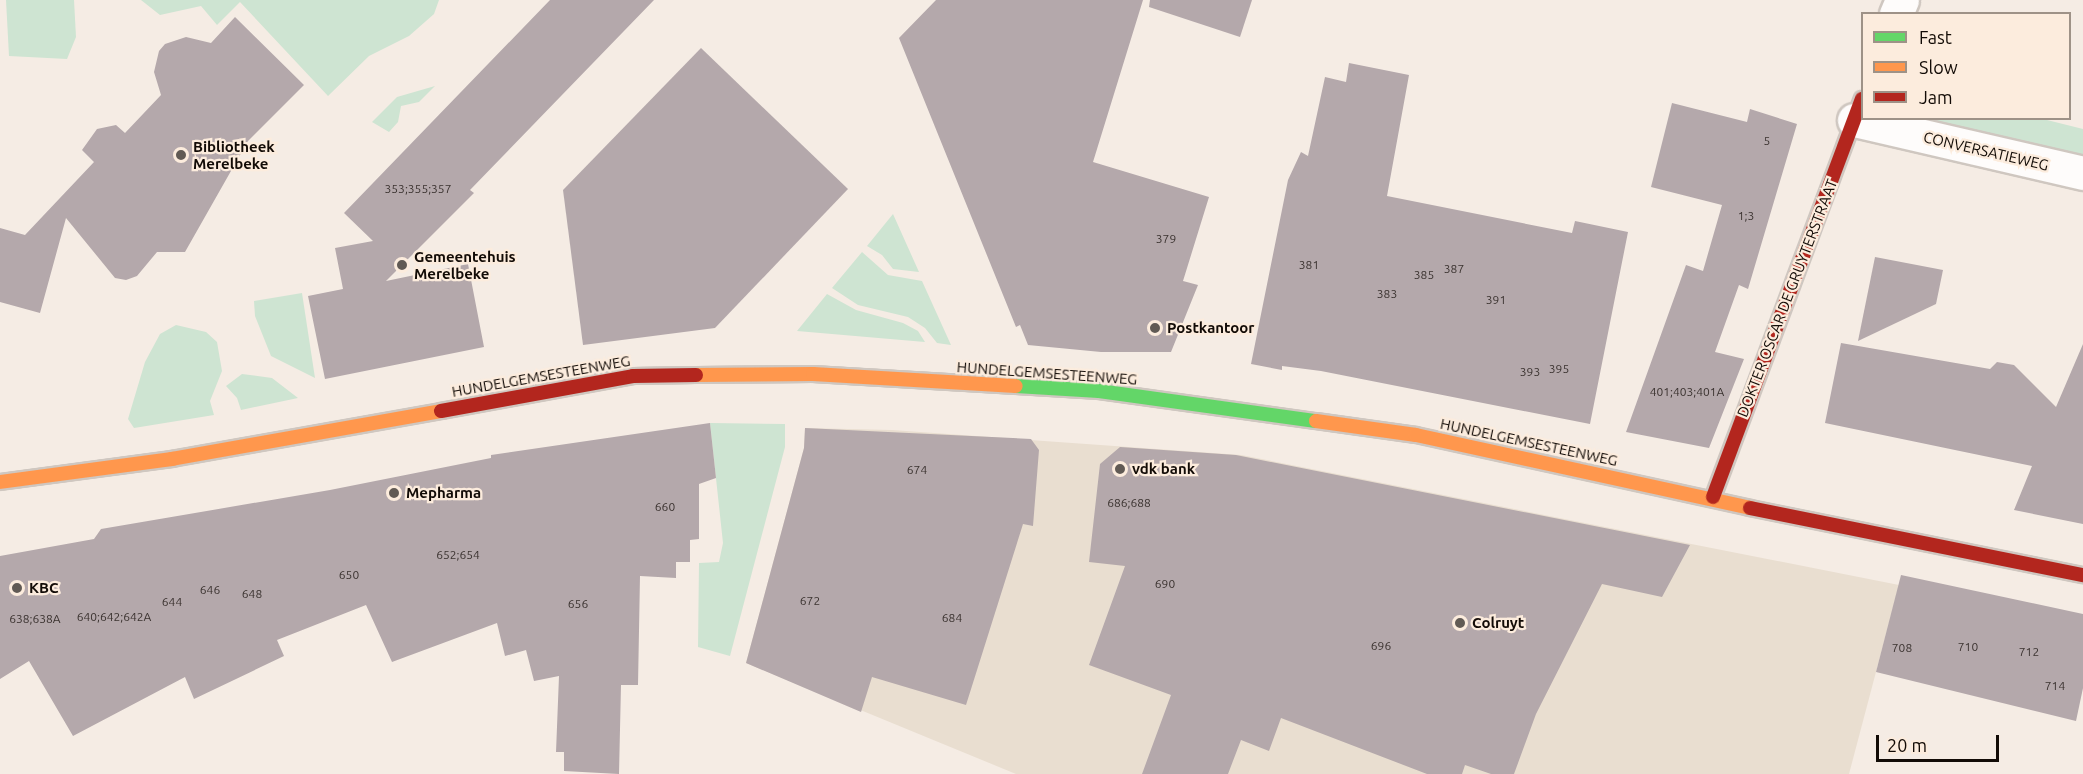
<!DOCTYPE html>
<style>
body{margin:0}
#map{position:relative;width:2083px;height:774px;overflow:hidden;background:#f5ece4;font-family:Ubuntu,sans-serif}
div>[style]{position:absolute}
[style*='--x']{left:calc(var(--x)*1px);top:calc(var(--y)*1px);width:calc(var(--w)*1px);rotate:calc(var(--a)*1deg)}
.commercial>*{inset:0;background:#e9ded0}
.green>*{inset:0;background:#cee4d2}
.building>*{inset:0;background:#b4a8ab}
.roads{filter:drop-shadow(2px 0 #cfc7c0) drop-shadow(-2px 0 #cfc7c0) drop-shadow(0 2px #cfc7c0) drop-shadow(0 -2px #cfc7c0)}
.street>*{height:33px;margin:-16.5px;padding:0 16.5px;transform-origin:16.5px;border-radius:16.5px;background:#fefcfb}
.fast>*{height:14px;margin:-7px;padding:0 7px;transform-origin:7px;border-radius:7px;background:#63d668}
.slow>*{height:14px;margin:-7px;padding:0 7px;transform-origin:7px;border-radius:7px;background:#ff974d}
.jam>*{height:14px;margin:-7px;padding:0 7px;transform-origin:7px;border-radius:7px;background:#b3261e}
.dots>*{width:16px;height:16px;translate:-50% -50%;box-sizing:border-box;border:3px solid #fcecdd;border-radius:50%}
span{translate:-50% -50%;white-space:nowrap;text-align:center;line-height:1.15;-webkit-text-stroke:4.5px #fcecdd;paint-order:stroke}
.number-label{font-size:12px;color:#3a322f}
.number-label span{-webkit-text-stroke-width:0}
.poi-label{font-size:15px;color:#120b06;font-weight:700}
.left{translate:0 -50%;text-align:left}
.street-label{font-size:15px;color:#120b06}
.legend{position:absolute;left:1861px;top:12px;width:210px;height:108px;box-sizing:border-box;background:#fcecdd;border:2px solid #9e9287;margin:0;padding:8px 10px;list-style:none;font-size:18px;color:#120b06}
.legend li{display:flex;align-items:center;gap:12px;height:30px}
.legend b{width:30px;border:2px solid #9e9287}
.scale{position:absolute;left:1876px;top:735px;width:123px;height:27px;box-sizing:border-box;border:3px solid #120b06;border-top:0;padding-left:8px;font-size:18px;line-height:21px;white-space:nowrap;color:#120b06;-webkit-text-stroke:4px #fcecdd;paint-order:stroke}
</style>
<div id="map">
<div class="commercial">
<div style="clip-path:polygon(805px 428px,892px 430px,1241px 455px,1899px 585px,1849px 774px,1016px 774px,746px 663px,804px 448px)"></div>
</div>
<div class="green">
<div style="clip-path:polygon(6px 0,74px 0,76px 37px,67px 59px,9px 56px)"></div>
<div style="clip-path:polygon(141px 0,439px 0,434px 14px,409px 36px,369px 56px,328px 96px,240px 2px,217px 25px,201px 6px,160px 15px)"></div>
<div style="clip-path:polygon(435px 86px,419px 102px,401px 106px,398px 122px,389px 132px,372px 122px,397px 97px)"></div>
<div style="clip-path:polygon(2039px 118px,2083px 129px,2083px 163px,1903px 119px)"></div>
<div style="clip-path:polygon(893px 214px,919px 272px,893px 269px,882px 255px,867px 246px)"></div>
<div style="clip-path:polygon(862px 252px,888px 275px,922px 281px,951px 345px,937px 343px,925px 328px,908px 317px,858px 305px,832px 288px)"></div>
<div style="clip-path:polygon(302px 293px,315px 378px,271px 356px,255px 316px,254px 301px)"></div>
<div style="clip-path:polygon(827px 294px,856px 310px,903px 323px,918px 331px,925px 342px,797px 331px)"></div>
<div style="clip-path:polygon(176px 325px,206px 332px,217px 342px,222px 371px,210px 401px,214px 415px,134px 428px,128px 419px,145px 362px,160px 334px)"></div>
<div style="clip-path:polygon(242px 374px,272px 378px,298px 398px,241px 410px,237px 398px,226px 386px)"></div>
<div style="clip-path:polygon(710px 423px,785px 424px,785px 447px,730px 656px,698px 647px,699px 563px,719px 562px,723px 543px)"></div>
</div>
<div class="building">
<div style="clip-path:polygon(550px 0,654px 0,470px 190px,474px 193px,386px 281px,468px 264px,484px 347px,325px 379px,308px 296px,343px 289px,335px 248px,373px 241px,344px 213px)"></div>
<div style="clip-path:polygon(936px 0,1143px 0,1093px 162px,1209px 197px,1183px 281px,1198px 285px,1171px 352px,1101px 352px,1028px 345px,1020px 325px,1016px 327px,899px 38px)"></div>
<div style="clip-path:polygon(1150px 0,1252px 0,1240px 37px,1149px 7px)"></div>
<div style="clip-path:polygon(235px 17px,304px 85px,248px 141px,185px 252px,157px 252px,137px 276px,126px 280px,115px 278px,66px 218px,40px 313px,0 302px,0 228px,25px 235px,94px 162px,82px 150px,97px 129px,116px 125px,125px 133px,161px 95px,154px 72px,159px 51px,165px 44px,186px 37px,211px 43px)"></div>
<div style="clip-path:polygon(701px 48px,848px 189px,715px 328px,583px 345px,563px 190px)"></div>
<div style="clip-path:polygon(1349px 63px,1409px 75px,1387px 196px,1572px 233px,1575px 221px,1628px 232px,1590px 424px,1321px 371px,1282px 366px,1282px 370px,1251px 364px,1288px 180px,1301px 152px,1308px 156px,1325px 77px,1346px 82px)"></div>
<div style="clip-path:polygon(1672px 103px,1747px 122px,1750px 109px,1797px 124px,1748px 289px,1739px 285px,1715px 352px,1744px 359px,1709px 448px,1626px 432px,1686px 265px,1703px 271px,1722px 205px,1651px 187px)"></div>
<div style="clip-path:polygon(1875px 257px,1943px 270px,1936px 304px,1858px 341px)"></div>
<div style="clip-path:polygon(1841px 343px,1990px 369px,1997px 362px,2014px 365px,2056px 407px,2083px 344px,2083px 524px,2014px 510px,2032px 466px,1825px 423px)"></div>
<div style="clip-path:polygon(710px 423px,716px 478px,699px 484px,699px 539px,690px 540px,690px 562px,676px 562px,676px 578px,640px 576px,638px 685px,621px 685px,619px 774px,564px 771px,564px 752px,556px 752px,559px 676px,534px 681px,526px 650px,505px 656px,497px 623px,392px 662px,366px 605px,277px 640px,284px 656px,194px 699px,185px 677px,73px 736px,29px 661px,0 679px,0 556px,94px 539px,101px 529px,330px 490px,491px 458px,491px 455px)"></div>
<div style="clip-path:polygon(805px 428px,1031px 439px,1039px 450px,1033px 526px,1023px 524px,966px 705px,872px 677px,861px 712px,746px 663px,804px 448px)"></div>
<div style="clip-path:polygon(1120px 447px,1236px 455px,1690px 545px,1662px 597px,1602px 584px,1536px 714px,1514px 774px,1491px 774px,1465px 765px,1462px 774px,1427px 774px,1281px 718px,1269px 751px,1241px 740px,1228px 774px,1142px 774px,1171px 695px,1089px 665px,1125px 566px,1089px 562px,1100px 464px)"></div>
<div style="clip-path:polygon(1901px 575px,2083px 614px,2083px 688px,2076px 721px,1876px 672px)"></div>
</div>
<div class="roads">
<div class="street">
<div style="--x:1896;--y:14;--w:15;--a:-67"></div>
<div style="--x:1854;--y:120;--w:235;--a:13"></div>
</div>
<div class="fast">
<div style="--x:1016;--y:386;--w:83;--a:3.4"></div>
<div style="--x:1099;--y:391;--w:219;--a:7.9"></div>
</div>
<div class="slow">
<div style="--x:696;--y:375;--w:117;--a:-0.5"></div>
<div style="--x:813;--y:374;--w:203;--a:3.4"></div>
<div style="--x:1316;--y:421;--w:101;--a:8"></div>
<div style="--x:1416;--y:435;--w:342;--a:12.3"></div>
<div style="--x:0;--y:482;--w:174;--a:-7.6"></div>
<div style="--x:172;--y:459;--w:273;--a:-10.1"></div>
</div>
<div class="jam">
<div style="--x:441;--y:411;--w:195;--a:-10.3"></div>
<div style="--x:633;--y:376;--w:63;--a:-0.9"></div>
<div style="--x:1713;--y:497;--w:425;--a:-69.5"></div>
<div style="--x:1750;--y:508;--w:340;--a:11.4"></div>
</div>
</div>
<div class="dots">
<div style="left:181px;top:155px;background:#615a54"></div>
<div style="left:402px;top:265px;background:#615a54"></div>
<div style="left:1155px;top:328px;background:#615a54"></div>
<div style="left:1120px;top:469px;background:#615a54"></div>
<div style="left:394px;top:493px;background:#615a54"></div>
<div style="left:17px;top:588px;background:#615a54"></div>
<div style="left:1460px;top:623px;background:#615a54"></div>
</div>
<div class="number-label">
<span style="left:1767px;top:141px">5</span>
<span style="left:418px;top:189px">353;355;357</span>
<span style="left:1746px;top:216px">1;3</span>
<span style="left:1166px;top:239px">379</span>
<span style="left:1309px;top:265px">381</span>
<span style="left:1454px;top:269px">387</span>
<span style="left:1424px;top:275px">385</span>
<span style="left:1387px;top:294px">383</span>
<span style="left:1496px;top:300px">391</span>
<span style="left:1559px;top:369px">395</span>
<span style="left:1530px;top:372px">393</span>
<span style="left:1687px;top:392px">401;403;401A</span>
<span style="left:917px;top:470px">674</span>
<span style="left:1129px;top:503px">686;688</span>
<span style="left:665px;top:507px">660</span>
<span style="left:458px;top:555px">652;654</span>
<span style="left:349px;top:575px">650</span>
<span style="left:1165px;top:584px">690</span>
<span style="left:210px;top:590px">646</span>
<span style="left:252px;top:594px">648</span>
<span style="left:810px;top:601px">672</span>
<span style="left:172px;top:602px">644</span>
<span style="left:578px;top:604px">656</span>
<span style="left:114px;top:617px">640;642;642A</span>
<span style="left:952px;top:618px">684</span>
<span style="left:35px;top:619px">638;638A</span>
<span style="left:1381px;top:646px">696</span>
<span style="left:1968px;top:647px">710</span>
<span style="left:1902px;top:648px">708</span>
<span style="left:2029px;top:652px">712</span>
<span style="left:2055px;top:686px">714</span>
</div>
<div class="poi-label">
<span class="left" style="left:193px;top:155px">Bibliotheek<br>Merelbeke</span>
<span class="left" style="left:414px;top:265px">Gemeentehuis<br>Merelbeke</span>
<span class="left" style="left:1167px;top:328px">Postkantoor</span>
<span class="left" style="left:1132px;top:469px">vdk bank</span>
<span class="left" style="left:406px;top:493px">Mepharma</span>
<span class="left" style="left:29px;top:588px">KBC</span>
<span class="left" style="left:1472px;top:623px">Colruyt</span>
</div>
<div class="street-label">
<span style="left:1986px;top:151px;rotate:13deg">CONVERSATIEWEG</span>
<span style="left:1787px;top:298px;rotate:-69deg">DOKTER OSCAR DE GRUYTERSTRAAT</span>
<span style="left:1047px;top:373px;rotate:4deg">HUNDELGEMSESTEENWEG</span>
<span style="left:541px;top:376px;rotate:-10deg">HUNDELGEMSESTEENWEG</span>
<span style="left:1529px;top:442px;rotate:12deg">HUNDELGEMSESTEENWEG</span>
</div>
<ul class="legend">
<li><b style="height:8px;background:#63d668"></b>Fast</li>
<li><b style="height:8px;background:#ff974d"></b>Slow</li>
<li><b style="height:8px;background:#b3261e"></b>Jam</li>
</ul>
<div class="scale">20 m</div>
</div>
